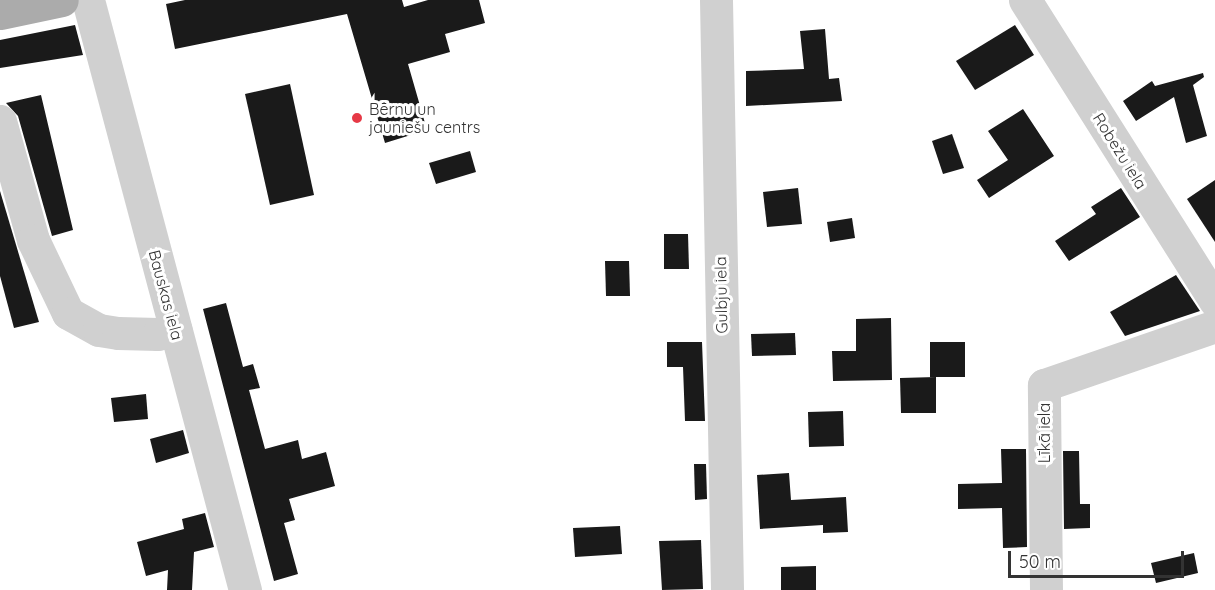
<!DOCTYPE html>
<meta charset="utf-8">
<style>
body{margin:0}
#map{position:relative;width:1215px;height:590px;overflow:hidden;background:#fff;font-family:Quicksand,sans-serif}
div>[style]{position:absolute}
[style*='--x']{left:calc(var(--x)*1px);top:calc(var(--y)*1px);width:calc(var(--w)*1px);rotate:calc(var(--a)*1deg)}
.building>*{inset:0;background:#1a1a1a}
.minor>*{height:33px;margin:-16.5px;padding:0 16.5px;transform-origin:16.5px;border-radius:16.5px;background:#d0d0d0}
.major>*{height:33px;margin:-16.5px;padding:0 16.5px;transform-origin:16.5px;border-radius:16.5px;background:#ababab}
.dots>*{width:16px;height:16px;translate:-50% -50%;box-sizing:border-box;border:3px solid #fff;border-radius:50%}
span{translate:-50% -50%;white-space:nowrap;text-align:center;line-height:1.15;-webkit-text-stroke:6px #fff;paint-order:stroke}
.poi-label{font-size:16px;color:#333}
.left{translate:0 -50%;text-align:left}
.street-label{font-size:16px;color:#333}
.scale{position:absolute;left:1008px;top:551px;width:176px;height:27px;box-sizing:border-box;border:3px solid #333;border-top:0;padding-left:8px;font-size:18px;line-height:21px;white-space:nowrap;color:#333;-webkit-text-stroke:4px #fff;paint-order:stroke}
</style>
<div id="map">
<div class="building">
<div style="clip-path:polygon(185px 0,402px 0,404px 7px,428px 0,479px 0,485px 23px,445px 34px,450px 52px,408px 64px,427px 130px,385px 143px,347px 14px,175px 49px,166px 4px)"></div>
<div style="clip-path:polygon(75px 25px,83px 55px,0 68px,0 40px)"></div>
<div style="clip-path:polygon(1015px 25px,1034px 55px,975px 90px,956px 61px)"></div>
<div style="clip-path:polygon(825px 29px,829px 79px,839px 78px,842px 101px,746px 106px,746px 71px,804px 69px,800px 31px)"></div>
<div style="clip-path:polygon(1203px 73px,1204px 77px,1193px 85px,1207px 136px,1186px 143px,1174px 97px,1136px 121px,1123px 101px,1152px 81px,1155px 86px)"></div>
<div style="clip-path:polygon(290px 84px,314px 195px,270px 205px,245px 94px)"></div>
<div style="clip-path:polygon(41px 95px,73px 230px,52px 236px,18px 116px,6px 103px)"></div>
<div style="clip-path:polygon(1023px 109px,1054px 156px,989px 198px,977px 180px,1008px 160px,988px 131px)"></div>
<div style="clip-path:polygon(952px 134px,964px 168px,943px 174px,932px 141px)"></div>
<div style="clip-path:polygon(470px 151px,476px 172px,436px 184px,429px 163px)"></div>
<div style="clip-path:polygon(1215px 180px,1215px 242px,1187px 199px)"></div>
<div style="clip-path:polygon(798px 188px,802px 224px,767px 227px,763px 192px)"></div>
<div style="clip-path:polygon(1121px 188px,1140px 217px,1069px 261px,1055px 241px,1096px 214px,1091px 207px)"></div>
<div style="clip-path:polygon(0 191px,39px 322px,14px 328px,0 276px)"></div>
<div style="clip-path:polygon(852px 218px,855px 238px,830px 242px,827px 222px)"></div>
<div style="clip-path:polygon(664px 234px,688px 234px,689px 269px,664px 269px)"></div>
<div style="clip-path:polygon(605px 261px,629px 261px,630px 296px,606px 296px)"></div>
<div style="clip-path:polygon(1176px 275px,1200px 311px,1125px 336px,1110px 312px)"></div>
<div style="clip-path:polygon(226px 303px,243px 367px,253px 364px,260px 388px,249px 390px,265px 449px,298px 440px,302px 459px,326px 452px,335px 486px,289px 499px,295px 520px,284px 523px,298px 574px,274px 581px,203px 309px)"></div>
<div style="clip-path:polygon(891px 318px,892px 380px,833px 381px,832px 351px,856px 351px,856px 319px)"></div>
<div style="clip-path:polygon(795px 333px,796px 355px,752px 356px,751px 334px)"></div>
<div style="clip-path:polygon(667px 342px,702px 342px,705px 421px,685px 421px,683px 367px,667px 367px)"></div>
<div style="clip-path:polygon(930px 342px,965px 342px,965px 377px,930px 377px)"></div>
<div style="clip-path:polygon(936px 377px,936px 413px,901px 413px,900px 378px)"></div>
<div style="clip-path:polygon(146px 394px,148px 419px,114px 422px,111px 398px)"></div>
<div style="clip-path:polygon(843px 411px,844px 446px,809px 447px,808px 412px)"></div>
<div style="clip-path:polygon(183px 430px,189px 453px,156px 463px,150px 439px)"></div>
<div style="clip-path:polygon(1001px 449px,1026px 449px,1027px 547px,1003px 548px,1002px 508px,958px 509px,958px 484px,1002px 483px)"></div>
<div style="clip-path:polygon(1063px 451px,1079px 451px,1080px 504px,1090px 504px,1090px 528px,1064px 529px)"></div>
<div style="clip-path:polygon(694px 464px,706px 464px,707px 499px,695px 500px)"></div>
<div style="clip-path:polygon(789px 473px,791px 500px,846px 497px,848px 532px,823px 533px,823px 525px,760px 529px,757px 475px)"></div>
<div style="clip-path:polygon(205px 513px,214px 547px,194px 552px,192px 590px,167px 590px,168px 570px,146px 576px,137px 542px,184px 529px,182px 519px)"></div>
<div style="clip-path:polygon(620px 526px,622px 554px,575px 557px,573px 528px)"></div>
<div style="clip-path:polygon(701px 540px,703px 589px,662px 590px,659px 541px)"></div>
<div style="clip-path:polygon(1194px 553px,1198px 573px,1156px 583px,1151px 563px)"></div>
<div style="clip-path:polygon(816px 566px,816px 590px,781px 590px,781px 567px)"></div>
</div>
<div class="minor">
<div style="--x:88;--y:0;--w:611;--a:75.1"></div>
<div style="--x:716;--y:0;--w:590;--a:88.93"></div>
<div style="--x:1025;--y:0;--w:356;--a:57.7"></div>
<div style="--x:0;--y:121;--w:123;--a:74.5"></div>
<div style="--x:33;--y:240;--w:81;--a:64.4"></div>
<div style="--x:68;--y:313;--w:35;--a:29"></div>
<div style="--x:99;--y:330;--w:19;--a:9"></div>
<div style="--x:118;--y:333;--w:40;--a:1.4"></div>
<div style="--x:158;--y:334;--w:18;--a:-13"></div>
<div style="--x:1046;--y:590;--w:205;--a:-90.6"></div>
<div style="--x:1044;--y:385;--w:181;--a:-19"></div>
</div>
<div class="major">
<div style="--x:0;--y:13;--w:63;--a:-11.8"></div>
</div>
<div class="dots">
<div style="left:357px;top:118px;background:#e63946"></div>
</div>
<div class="poi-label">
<span class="left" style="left:369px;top:118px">Bērnu un<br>jauniešu centrs</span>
</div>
<div class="street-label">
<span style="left:1120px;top:151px;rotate:58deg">Robežu iela</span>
<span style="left:166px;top:295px;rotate:75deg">Bauskas iela</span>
<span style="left:721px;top:295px;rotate:-91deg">Gulbju iela</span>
<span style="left:1044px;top:433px;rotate:-90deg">Līkā iela</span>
</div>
<div class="scale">50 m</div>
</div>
